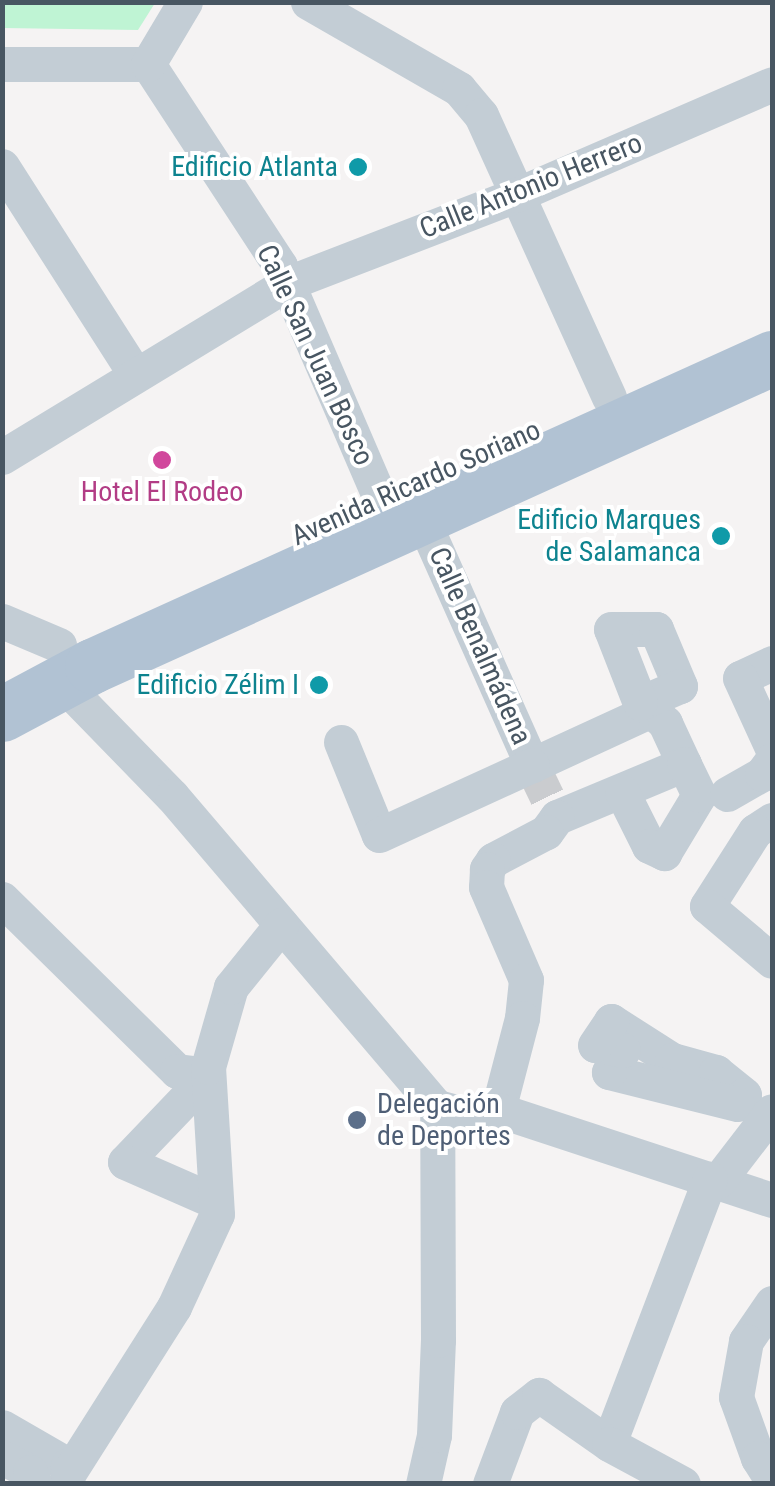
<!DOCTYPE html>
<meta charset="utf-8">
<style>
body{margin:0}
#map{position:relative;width:775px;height:1486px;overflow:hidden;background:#f5f3f3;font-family:"Roboto Condensed",sans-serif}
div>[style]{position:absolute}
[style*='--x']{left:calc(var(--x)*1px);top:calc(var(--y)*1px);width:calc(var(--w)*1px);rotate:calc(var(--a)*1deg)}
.green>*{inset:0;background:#bff4d4}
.street-tunnel>*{height:35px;margin-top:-17.5px;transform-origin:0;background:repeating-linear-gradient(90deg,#cacccf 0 35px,transparent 0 53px)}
.street>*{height:35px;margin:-17.5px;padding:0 17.5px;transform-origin:17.5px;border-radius:17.5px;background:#c3cdd5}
.primary>*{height:55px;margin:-27.5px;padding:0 27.5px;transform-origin:27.5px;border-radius:27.5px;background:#b1c2d3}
.dots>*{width:28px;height:28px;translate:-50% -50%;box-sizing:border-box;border:5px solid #fff;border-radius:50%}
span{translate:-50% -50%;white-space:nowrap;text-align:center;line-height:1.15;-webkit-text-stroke:8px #fff;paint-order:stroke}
.culture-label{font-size:28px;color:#0d838f}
.right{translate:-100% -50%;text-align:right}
.street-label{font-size:28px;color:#485662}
.hotel-label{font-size:28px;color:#b23c85}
.service-label{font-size:28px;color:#4e5e75}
.left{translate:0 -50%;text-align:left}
.frame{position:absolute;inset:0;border:5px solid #485662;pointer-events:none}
</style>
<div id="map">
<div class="green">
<div style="clip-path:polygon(3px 2px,155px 2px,155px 3px,138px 30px,3px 28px)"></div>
</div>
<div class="street-tunnel">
<div style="--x:532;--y:765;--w:58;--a:64.3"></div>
</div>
<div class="street">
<div style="--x:308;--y:2;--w:174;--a:29.9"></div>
<div style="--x:459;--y:89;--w:34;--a:50"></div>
<div style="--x:481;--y:115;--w:310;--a:65.6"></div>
<div style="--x:2;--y:64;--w:146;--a:0"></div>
<div style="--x:148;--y:64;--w:241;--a:56.8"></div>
<div style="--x:280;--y:266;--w:253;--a:66.7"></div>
<div style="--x:148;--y:64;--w:72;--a:-59.2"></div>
<div style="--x:2;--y:166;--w:247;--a:57.4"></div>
<div style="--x:2;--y:457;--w:335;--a:-31.3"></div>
<div style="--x:288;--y:283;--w:244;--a:-21.1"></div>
<div style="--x:516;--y:195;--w:279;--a:-23.4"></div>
<div style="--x:421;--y:516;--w:273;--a:66"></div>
<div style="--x:532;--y:765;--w:124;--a:-24.7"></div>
<div style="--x:645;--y:713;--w:9;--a:0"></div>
<div style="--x:654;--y:713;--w:15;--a:42"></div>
<div style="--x:665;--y:723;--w:45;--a:65.1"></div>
<div style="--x:684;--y:764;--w:138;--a:157.3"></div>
<div style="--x:557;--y:817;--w:19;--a:126"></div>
<div style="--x:546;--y:832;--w:60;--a:152.2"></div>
<div style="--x:493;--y:860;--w:11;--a:124"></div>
<div style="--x:487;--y:869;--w:18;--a:93"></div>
<div style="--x:486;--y:887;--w:101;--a:66.7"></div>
<div style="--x:526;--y:980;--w:38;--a:96"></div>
<div style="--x:522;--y:1018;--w:95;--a:104.6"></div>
<div style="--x:2;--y:621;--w:62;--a:22.8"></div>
<div style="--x:611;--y:629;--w:45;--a:0"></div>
<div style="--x:656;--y:629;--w:62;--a:67.2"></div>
<div style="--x:680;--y:686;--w:43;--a:157"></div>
<div style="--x:640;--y:703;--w:79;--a:-111.4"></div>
<div style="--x:772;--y:663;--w:35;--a:155"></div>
<div style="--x:740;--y:678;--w:77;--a:65.4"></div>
<div style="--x:61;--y:682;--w:159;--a:45.8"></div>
<div style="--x:172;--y:796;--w:409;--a:49.6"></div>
<div style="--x:437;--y:1107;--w:27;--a:15"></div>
<div style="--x:463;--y:1114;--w:35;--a:-7"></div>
<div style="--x:498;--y:1110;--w:288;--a:18.2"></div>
<div style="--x:341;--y:742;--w:100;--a:67.8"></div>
<div style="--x:379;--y:835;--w:168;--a:-24.6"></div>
<div style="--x:622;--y:792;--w:60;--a:63.4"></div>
<div style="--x:649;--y:846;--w:17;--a:25"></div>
<div style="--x:664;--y:853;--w:68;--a:-58.9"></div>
<div style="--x:699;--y:795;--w:34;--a:-116"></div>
<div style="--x:727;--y:794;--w:40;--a:-29.7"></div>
<div style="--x:762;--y:774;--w:17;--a:-54"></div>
<div style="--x:772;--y:820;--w:20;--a:147"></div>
<div style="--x:755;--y:831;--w:89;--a:122.6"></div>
<div style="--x:707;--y:906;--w:85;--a:40.2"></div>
<div style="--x:2;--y:899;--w:245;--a:44.5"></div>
<div style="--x:177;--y:1071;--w:31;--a:7"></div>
<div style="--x:611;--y:1021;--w:72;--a:32.6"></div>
<div style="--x:672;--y:1060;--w:46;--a:15.3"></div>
<div style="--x:716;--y:1072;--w:36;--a:39"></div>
<div style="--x:744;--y:1095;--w:11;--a:128"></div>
<div style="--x:737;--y:1104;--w:132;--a:-166"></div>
<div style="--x:609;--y:1072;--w:26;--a:-58"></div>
<div style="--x:623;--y:1050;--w:28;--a:-170"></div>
<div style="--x:595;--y:1045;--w:29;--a:-56"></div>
<div style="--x:208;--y:1075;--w:120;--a:133.7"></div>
<div style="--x:125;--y:1162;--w:99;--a:23.7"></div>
<div style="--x:718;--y:1181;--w:88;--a:-52.4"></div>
<div style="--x:772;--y:1303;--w:46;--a:124.4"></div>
<div style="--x:746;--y:1341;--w:57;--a:100.1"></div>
<div style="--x:736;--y:1397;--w:65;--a:70.2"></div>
<div style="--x:758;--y:1458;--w:26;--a:58"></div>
<div style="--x:2;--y:1427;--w:76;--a:29.9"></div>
<div style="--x:68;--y:1465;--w:19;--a:93"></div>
<div style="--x:614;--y:1430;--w:269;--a:-69.1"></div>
<div style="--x:2;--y:1457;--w:32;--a:28"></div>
<div style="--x:30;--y:1472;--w:13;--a:67"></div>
<div style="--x:68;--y:1474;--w:198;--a:-57.6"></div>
<div style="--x:174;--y:1307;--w:102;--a:-65.2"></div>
<div style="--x:217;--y:1214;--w:147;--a:-93.5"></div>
<div style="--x:208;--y:1067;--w:83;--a:-74"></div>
<div style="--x:231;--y:987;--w:80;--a:-51.1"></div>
<div style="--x:423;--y:1484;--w:50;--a:-77.3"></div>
<div style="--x:434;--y:1435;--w:95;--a:-87.6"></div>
<div style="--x:438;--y:1340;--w:233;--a:-90.2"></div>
<div style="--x:490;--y:1484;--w:77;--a:-69.4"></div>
<div style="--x:517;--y:1412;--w:28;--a:-38"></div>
<div style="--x:539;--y:1395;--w:85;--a:35"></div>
<div style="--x:609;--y:1444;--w:84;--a:28.4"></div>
</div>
<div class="primary">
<div style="--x:2;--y:714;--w:102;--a:-28.1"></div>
<div style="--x:92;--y:666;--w:747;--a:-24.37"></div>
</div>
<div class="dots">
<div style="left:358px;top:167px;background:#0f9aa8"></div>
<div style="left:162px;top:460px;background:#d1479c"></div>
<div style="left:721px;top:536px;background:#0f9aa8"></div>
<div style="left:319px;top:685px;background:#0f9aa8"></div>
<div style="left:357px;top:1120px;background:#5c6f8a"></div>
</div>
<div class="culture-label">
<span class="right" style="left:338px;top:167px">Edificio Atlanta</span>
<span class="right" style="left:701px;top:536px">Edificio Marques<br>de Salamanca</span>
<span class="right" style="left:299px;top:685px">Edificio Zélim I</span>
</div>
<div class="street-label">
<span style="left:531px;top:186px;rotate:-22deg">Calle Antonio Herrero</span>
<span style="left:315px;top:355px;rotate:65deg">Calle San Juan Bosco</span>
<span style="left:416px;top:483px;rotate:-24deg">Avenida Ricardo Soriano</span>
<span style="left:480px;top:646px;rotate:66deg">Calle Benalmádena</span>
</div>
<div class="hotel-label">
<span style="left:162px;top:492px">Hotel El Rodeo</span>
</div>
<div class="service-label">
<span class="left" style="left:377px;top:1120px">Delegación<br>de Deportes</span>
</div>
<div class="frame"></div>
</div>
